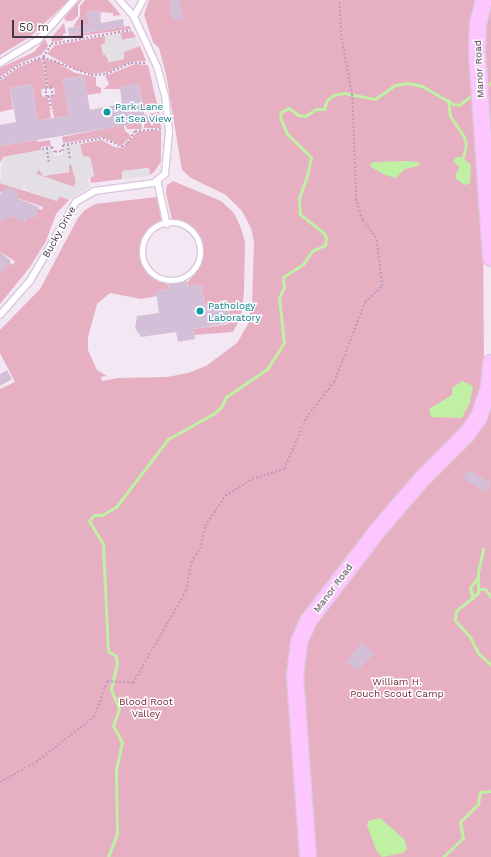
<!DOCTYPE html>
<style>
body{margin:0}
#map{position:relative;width:491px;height:857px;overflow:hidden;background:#f2e7f3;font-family:"Work Sans",sans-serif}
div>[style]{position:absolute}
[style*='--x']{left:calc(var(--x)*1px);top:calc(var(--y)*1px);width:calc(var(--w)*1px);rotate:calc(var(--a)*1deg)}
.green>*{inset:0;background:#e7b0c2}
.parking>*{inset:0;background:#e3dfe4}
.water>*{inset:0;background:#bff0a4}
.stream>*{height:3px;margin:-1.5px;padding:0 1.5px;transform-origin:1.5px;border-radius:1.5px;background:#bff0a4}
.building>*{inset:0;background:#d4bfd8}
.path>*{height:1.5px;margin-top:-0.75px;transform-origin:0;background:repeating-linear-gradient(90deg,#bc9bc0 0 2px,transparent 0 4px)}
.roads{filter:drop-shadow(1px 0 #dac7dd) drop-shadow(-1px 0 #dac7dd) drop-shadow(0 1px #dac7dd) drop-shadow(0 -1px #dac7dd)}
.lane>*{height:5.5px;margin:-2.75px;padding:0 2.75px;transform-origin:2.75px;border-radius:2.75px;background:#fff}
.lane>.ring{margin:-2.75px;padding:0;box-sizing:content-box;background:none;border:5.5px solid #fff;border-radius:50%}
.secondary>*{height:16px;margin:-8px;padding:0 8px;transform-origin:8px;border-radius:8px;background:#fdc6fe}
.dots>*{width:11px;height:11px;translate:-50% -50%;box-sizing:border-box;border:2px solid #fff;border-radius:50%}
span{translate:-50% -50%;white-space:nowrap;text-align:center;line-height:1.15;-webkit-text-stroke:3px #fff;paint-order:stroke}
.street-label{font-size:10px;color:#443646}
.culture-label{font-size:10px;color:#0d838f}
.left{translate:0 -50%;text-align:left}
.park-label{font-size:10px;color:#782935}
.scale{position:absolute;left:12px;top:20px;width:71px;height:18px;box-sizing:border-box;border:2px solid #443646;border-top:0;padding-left:5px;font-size:12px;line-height:14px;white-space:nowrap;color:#443646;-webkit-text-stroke:3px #fff;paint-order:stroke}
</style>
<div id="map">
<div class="green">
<div style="clip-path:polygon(0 0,69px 0,30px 37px,0 55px)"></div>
<div style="clip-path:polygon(80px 0,82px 0,78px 5px,78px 16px,72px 21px,66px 21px,64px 18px)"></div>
<div style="clip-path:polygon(85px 0,108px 0,121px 15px,113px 16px,113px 13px,101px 12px,100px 19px,99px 10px,87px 12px,89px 25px,73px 27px,80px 16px,80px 6px)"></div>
<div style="clip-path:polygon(149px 0,474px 0,470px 45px,483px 212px,484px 372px,478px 400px,465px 422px,383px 514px,296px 634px,303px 857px,0 857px,0 389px,15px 382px,0 353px,0 330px,40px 289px,78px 218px,85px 210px,95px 204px,157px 197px,161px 220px,147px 231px,141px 243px,139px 254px,147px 274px,168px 285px,169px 289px,156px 291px,157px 296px,141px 299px,110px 293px,97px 304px,88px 337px,88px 350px,97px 370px,107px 376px,101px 377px,102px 381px,118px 378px,167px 377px,188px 373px,206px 366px,237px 343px,248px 324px,252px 304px,254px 242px,251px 228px,242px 211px,226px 195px,191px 178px,182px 170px,166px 74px,159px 48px,153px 42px,144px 15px)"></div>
<div style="clip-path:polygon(491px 0,491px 152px,484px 46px)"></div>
<div style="clip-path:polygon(64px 23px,66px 33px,63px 34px,63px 40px,52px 42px,51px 38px)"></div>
<div style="clip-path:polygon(129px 26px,131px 29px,66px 38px,66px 36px)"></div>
<div style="clip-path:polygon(132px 31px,136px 37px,122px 40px,120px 33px)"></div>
<div style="clip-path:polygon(105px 36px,105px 43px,101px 45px,109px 62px,124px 59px,124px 52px,140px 46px,146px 61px,131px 62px,108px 72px,92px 74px,76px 70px,47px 54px,55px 45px)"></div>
<div style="clip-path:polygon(45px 39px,48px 46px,41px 55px,20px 63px,0 77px,0 68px,34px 52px)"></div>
<div style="clip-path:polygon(42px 58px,47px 87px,41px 90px,42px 96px,48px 98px,51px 118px,37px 121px,33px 89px,30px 84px,10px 88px,13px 109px,0 112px,0 81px,19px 67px)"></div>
<div style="clip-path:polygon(43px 58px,57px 62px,75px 73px,96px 77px,96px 86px,101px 88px,101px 93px,87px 95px,84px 76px,63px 79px,69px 115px,54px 118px,50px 98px,55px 94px,54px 88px,48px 87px)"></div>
<div style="clip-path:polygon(135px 64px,148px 65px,158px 108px,144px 110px,138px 83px,121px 87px,121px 89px,104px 89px,109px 84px,105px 76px)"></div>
<div style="clip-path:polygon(159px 112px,161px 128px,144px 128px,145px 115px)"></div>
<div style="clip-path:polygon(141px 122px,142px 129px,127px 129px,126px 125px)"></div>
<div style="clip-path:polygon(124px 125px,125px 131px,131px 136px,121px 146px,103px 137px,63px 143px,62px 137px)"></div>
<div style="clip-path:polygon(153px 130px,161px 131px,161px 162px,154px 172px,150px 175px,149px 168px,122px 171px,122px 179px,91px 183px,90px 177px,94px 175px,90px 157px,82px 156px,80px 144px,102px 140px,114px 147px,123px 148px,137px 132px)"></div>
<div style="clip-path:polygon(37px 140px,37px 142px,50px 140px,51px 146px,41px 147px,41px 150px,3px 157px,0 163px,0 146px)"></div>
<div style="clip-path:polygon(72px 164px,76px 181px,74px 187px,36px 174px,39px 169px,43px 176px,69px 172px,69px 165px)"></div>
<div style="clip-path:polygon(173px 181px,221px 201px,234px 213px,241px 228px,245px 242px,244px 292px,241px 317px,233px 332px,194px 335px,193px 329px,228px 324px,230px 313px,225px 302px,205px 306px,201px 285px,188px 287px,187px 283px,200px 267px,203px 255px,202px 240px,196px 231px,172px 220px,166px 193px,167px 185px)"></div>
<div style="clip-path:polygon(0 183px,57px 201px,60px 196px,69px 200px,56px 214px,46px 241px,30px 267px,0 304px,0 271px,7px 261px,13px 265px,15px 261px,0 252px,0 219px,3px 220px,9px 215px,25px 222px,26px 218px,35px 218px,36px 208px,42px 210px,43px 207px,0 192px)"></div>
<div style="clip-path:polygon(491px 403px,491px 857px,313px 857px,302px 680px,304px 647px,312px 630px,345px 581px)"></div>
</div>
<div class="parking">
<div style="clip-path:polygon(120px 33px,123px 41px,136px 37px,140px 46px,124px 52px,124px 59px,109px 62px,107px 55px,103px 55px,101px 45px,105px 43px,105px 36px)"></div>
<div style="clip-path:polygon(evenodd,80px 144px,83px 157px,90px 157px,94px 176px,87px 179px,90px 187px,69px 200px,60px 196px,57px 201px,25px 190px,26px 183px,21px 190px,0 183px,3px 157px,52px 148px,54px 156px,63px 155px,63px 146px,80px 144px,71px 164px,76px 183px,74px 187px,36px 174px,39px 169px,43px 176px,69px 172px,69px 165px,71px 164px)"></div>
<div style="clip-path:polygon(149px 168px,150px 176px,123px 179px,122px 171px)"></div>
</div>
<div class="water">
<div style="clip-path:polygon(455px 157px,462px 157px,471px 165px,470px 183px,465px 185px,456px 179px,456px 173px,460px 167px,454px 162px)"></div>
<div style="clip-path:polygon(406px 161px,418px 162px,421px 165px,405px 169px,396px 178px,385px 175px,371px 167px,370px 164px,374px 162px)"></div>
<div style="clip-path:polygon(462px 381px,473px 386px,470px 402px,462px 418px,431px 417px,429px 409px,452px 395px,452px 388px)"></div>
<div style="clip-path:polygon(380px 818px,404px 839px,407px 849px,403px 853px,382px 857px,376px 850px,367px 825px,368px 821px)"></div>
</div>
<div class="stream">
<div style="--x:490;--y:84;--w:2;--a:-63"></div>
<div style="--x:448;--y:100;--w:16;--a:83"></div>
<div style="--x:450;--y:116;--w:25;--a:56"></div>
<div style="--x:464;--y:137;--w:8;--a:76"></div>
<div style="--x:466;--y:145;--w:12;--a:104"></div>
<div style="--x:483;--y:549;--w:25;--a:102"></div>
<div style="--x:478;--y:573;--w:20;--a:90"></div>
<div style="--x:478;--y:593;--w:28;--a:141"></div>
<div style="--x:456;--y:611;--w:9;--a:96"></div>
<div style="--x:455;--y:620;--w:23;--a:49"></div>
<div style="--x:470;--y:637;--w:18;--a:63"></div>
<div style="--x:478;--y:653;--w:18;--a:43"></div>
<div style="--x:478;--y:589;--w:7;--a:0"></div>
<div style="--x:485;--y:589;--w:10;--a:53"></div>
<div style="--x:473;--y:598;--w:10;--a:-107"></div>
<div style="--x:470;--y:588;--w:14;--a:-54"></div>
<div style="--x:108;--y:857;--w:25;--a:-69"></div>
<div style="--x:117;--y:834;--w:64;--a:-90.9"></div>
<div style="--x:116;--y:770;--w:29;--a:-78"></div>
<div style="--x:122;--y:742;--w:18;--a:-119"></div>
<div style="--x:113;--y:726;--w:18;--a:-71"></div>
<div style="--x:119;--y:709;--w:22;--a:-112"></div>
<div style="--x:111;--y:689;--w:26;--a:-77"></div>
<div style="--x:117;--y:664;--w:8;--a:-97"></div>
<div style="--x:116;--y:656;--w:9;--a:-148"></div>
<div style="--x:108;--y:651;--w:107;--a:-92.7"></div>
<div style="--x:103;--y:544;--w:27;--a:-121"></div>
<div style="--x:89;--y:521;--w:8;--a:-50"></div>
<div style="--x:94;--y:515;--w:8;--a:0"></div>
<div style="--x:102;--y:515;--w:16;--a:-30"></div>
<div style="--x:116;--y:507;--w:86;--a:-52.6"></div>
<div style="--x:168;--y:439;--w:51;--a:-29.1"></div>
<div style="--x:213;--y:414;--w:11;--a:-41"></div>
<div style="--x:221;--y:407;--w:11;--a:-63"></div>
<div style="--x:226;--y:397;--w:50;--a:-34.3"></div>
<div style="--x:267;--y:369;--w:31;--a:-57"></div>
<div style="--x:284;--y:343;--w:45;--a:-96.3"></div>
<div style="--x:279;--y:298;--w:12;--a:-66"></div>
<div style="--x:284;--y:287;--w:10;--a:-96"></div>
<div style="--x:283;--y:277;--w:24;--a:-33"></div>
<div style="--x:303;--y:264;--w:16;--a:-55"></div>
<div style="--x:312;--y:251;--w:14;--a:-25"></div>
<div style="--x:325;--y:245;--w:7;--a:-82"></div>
<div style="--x:326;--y:238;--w:5;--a:-112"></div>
<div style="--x:324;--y:233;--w:31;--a:-142"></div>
<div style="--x:300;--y:214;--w:16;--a:-94"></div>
<div style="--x:299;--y:198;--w:23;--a:-70"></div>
<div style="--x:307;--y:176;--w:19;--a:-78"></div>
<div style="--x:311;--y:157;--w:33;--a:-136"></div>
<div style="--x:287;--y:134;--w:18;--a:-112"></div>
<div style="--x:280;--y:117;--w:5;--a:-79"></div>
<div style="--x:281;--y:112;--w:9;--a:-27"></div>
<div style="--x:289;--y:108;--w:11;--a:38"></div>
<div style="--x:298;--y:115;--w:7;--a:8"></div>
<div style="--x:305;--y:116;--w:13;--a:-32"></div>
<div style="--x:316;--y:109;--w:8;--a:0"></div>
<div style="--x:324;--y:109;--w:9;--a:-72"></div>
<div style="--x:327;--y:100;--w:9;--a:-36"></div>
<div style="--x:334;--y:95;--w:10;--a:-11"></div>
<div style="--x:344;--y:93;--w:32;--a:11"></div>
<div style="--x:375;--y:99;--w:24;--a:-35"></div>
<div style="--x:395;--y:85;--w:13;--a:-9"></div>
<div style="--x:408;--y:83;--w:14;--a:12"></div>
<div style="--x:422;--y:86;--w:36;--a:30"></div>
<div style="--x:453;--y:104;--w:6;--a:9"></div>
<div style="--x:459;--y:105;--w:16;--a:-38"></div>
<div style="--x:443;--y:857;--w:28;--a:-44"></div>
<div style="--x:463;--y:838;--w:16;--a:-101"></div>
<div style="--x:460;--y:822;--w:25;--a:-45"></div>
<div style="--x:478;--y:804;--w:12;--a:-81"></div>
<div style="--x:480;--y:792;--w:11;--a:-5"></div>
</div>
<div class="building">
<div style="clip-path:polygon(169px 0,180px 0,183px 19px,172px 20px)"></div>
<div style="clip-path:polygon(99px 10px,101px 23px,123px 19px,124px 27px,69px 35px,68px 28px,89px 25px,87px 12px)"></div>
<div style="clip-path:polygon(84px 76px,90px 110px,122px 104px,120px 87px,138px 83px,146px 122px,0 146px,0 125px,16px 122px,10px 88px,30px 84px,33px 89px,37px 121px,69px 115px,63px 79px)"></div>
<div style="clip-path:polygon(8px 187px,15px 190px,19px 199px,39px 207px,35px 218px,26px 218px,25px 222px,11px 216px,0 222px,0 194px)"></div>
<div style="clip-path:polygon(0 252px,11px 261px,0 275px)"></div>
<div style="clip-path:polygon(187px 280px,187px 287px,201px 285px,205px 306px,225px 303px,230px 313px,228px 323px,193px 329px,195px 339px,178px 342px,176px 332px,141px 337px,135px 328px,137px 316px,159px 313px,156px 291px,169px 289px,168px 283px)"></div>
<div style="clip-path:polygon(7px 370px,12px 379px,0 386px,0 374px)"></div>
<div style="clip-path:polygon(468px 470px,491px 482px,487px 492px,463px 479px)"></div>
<div style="clip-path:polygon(362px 643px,374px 654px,357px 671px,346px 662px)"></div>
</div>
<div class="path">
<div style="--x:0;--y:79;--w:24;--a:-36"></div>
<div style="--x:19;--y:65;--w:25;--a:-18"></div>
<div style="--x:43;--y:57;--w:51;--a:20.6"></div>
<div style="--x:91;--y:75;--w:15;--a:-4"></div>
<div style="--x:106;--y:74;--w:27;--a:-24"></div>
<div style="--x:131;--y:63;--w:16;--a:0"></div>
<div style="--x:51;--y:87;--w:9;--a:77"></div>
<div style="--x:53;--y:96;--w:7;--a:172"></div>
<div style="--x:46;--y:97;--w:8;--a:-97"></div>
<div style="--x:45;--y:89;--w:6;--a:-18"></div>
<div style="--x:47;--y:88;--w:31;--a:-97"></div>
<div style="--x:43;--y:57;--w:15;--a:-58"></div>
<div style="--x:51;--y:44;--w:81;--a:-9.9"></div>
<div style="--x:49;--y:96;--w:13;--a:81"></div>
<div style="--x:68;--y:144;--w:15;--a:82"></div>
<div style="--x:47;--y:148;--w:14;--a:82"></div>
<div style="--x:42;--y:149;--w:10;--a:-11"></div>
<div style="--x:52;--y:147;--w:6;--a:59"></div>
<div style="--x:55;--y:152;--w:7;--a:-8"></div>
<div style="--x:62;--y:151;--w:6;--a:-81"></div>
<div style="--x:63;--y:145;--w:41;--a:-9.9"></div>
<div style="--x:103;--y:138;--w:21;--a:25"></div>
<div style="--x:122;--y:147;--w:6;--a:-39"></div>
<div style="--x:127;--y:143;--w:14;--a:-56"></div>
<div style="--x:135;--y:131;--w:27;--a:-4"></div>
<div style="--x:0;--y:782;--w:41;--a:-29.1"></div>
<div style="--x:36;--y:762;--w:73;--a:-37.8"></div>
<div style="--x:94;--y:717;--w:38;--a:-70"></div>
<div style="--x:107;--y:681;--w:26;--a:4"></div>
<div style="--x:133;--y:683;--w:106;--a:-60.1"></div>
<div style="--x:186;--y:591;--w:29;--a:-80"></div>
<div style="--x:191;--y:562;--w:16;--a:-55"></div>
<div style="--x:200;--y:549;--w:24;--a:-78"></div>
<div style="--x:205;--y:526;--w:36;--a:-56"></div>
<div style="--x:225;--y:496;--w:32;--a:-32"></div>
<div style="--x:252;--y:479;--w:34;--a:-17"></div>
<div style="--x:284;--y:469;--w:56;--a:-66.7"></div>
<div style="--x:306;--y:418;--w:46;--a:-52.1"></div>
<div style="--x:334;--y:382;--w:86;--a:-68.8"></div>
<div style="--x:365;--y:302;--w:23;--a:-43"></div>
<div style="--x:382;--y:286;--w:48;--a:-97.1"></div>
<div style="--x:376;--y:238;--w:23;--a:-128"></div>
<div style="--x:362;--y:220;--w:21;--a:-107"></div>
<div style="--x:356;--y:200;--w:105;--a:-92.2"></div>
<div style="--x:352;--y:95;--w:60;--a:-100.6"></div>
<div style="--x:341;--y:36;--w:36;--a:-93"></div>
</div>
<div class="roads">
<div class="lane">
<div style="--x:134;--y:17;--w:19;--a:-62"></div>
<div style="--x:0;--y:63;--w:44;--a:-31.2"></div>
<div style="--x:38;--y:40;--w:54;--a:-48"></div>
<div style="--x:158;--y:182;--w:43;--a:77.9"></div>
<div class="ring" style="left:143px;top:223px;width:52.5px;height:52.5px"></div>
<div style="--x:0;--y:315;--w:45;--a:-48.6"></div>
<div style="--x:30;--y:281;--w:91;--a:-59.8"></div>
<div style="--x:76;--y:202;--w:22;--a:-30"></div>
<div style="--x:95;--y:191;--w:60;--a:-7.7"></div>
<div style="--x:154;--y:183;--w:14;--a:-39"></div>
<div style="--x:165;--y:174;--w:42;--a:-84.6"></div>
<div style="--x:169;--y:132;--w:36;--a:-96"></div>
<div style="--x:165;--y:96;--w:28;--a:-105"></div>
<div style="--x:158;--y:69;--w:57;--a:-114.8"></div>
<div style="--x:134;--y:17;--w:23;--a:-131"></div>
</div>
<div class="secondary">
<div style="--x:484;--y:0;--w:25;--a:104"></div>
<div style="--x:478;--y:24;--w:28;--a:92"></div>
<div style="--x:477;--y:52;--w:206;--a:86.1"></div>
<div style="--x:308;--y:857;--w:181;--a:-94.1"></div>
<div style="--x:295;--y:676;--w:34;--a:-83"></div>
<div style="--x:299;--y:642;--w:24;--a:-66"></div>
<div style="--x:309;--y:620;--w:113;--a:-52.5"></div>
<div style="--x:378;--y:530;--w:66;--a:-49.3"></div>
<div style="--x:421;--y:480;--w:65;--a:-45"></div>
<div style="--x:467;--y:434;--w:21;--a:-55"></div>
<div style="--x:479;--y:417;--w:31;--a:-71"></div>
<div style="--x:489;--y:388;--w:25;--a:-85"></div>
</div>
</div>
<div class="dots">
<div style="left:107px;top:112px;background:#0f9aa8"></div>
<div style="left:200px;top:311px;background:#0f9aa8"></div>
</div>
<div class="street-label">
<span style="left:479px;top:69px;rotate:-93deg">Manor Road</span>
<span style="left:59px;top:232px;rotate:-61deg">Bucky Drive</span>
<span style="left:333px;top:588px;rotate:-53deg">Manor Road</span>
</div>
<div class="culture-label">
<span class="left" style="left:115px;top:112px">Park Lane<br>at Sea View</span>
<span class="left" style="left:208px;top:311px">Pathology<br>Laboratory</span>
</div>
<div class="park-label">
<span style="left:397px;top:687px">William H.<br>Pouch Scout Camp</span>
<span style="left:146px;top:707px">Blood Root<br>Valley</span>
</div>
<div class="scale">50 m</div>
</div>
